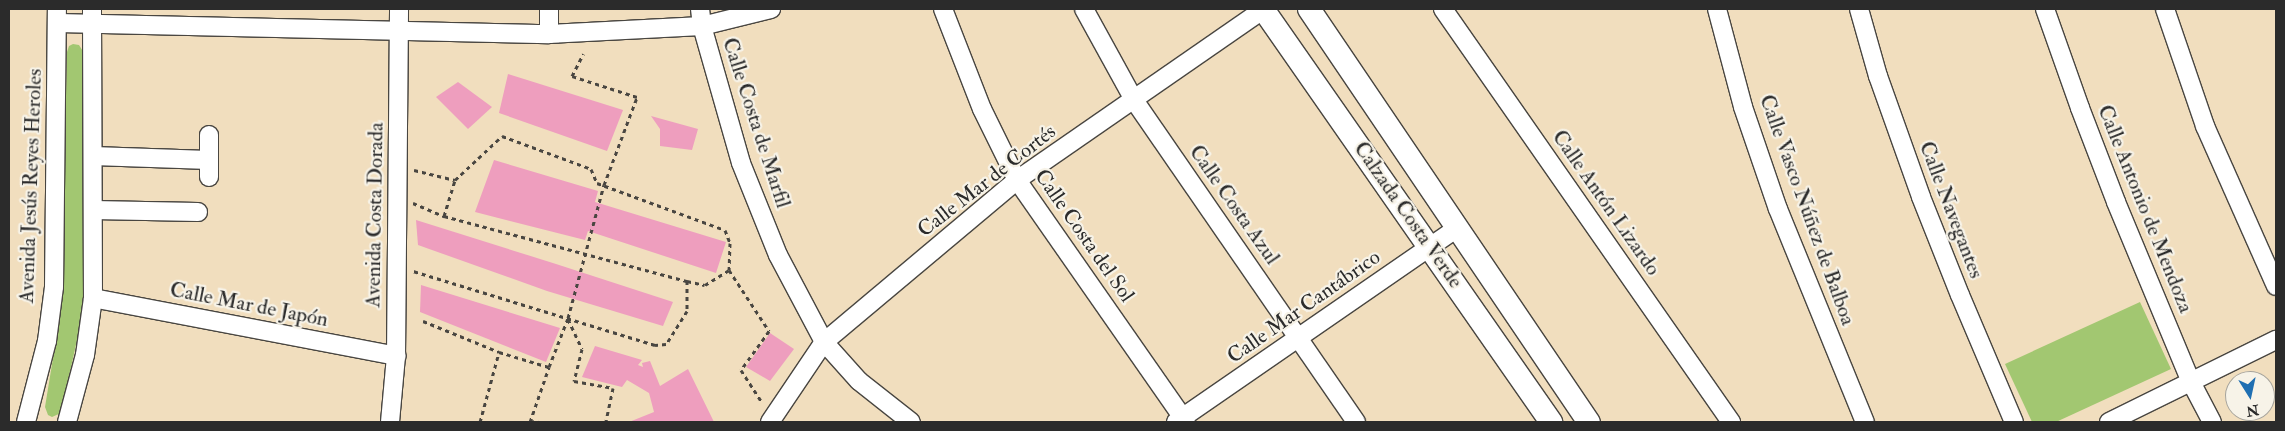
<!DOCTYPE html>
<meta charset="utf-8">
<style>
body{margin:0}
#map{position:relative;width:2285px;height:431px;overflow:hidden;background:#f1debe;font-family:"IM FELL Double Pica",serif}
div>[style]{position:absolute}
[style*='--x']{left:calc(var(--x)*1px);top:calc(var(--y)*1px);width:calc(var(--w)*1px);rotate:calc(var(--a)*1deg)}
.green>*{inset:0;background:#a2c771}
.building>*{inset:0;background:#ee9ebe}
.path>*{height:3px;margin-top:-1.5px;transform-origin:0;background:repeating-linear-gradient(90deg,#494641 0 4px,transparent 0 8px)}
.roads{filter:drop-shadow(1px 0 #494641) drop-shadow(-1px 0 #494641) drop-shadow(0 1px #494641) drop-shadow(0 -1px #494641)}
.minor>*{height:18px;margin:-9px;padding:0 9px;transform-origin:9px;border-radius:9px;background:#fff}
.major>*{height:22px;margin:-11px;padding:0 11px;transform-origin:11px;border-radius:11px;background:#fff}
span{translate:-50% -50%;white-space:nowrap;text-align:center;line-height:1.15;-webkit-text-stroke:4.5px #f7f3e8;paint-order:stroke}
.street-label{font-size:21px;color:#2b2b2b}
.frame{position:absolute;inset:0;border:10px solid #2b2b2b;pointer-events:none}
.north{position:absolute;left:2225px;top:371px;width:50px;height:50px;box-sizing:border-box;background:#f7f3e8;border:1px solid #a5a39c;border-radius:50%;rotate:170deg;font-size:14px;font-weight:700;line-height:20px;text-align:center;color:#2b2b2b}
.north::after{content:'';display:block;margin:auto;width:18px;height:22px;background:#1f6fb2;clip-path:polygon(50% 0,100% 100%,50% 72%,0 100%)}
</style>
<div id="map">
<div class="green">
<div style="clip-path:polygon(73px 44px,79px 45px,84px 53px,84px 297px,79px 331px,61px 413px,52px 417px,48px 415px,45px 407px,61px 309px,67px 52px,69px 46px)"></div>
<div style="clip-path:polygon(2140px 302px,2171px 369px,2056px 422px,2032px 422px,2005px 364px)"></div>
</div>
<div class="building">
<div style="clip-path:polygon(508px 74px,623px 110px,607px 151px,499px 113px)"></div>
<div style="clip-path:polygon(458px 82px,492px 107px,468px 129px,436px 97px)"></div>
<div style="clip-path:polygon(651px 116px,698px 129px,692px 150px,660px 146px,660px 129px)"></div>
<div style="clip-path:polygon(494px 160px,598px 191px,595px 202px,726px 242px,716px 273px,588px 231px,585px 240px,475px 212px)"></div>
<div style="clip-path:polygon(416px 220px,556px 264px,673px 302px,663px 326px,547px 291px,418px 245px)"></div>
<div style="clip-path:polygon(421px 285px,560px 328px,546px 362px,420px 312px)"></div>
<div style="clip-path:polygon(770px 333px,794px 349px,770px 381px,746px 367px)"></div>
<div style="clip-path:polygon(595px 346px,642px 360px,638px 365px,643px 367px,642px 363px,650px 361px,660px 386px,688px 369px,714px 422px,629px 422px,654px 412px,649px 393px,627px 380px,622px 387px,582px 377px)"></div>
</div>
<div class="path">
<div style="--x:414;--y:170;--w:42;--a:13.7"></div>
<div style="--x:455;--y:180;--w:64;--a:-43.1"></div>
<div style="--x:502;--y:136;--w:95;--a:20.3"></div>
<div style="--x:591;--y:169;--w:15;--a:67"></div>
<div style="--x:597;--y:183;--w:136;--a:20.2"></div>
<div style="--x:725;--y:230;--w:14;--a:69"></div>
<div style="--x:730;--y:243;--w:27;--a:92"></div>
<div style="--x:729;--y:270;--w:73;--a:56.7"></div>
<div style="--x:769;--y:331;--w:48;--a:125.7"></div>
<div style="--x:741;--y:370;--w:38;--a:57"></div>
<div style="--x:413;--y:203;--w:34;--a:23"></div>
<div style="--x:444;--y:216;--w:252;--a:15"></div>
<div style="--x:687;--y:281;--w:30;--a:90"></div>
<div style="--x:687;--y:311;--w:39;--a:122"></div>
<div style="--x:666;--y:344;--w:11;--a:175"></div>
<div style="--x:655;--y:345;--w:253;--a:-163"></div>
<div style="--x:444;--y:216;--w:38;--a:-73"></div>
<div style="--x:687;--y:281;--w:18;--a:13"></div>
<div style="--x:705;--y:285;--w:28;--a:-32"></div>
<div style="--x:568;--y:319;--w:33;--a:65"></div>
<div style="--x:582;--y:349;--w:33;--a:104"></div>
<div style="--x:574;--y:381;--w:40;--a:10"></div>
<div style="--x:613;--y:388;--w:35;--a:102"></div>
<div style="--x:423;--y:321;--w:82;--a:22.2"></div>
<div style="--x:530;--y:421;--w:9;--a:6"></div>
<div style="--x:480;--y:422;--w:73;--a:-74.8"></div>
<div style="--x:499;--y:352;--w:52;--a:16.7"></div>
<div style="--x:549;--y:367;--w:53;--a:-68.8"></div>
<div style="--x:568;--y:318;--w:138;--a:-74.9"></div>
<div style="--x:604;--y:185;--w:94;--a:-69.4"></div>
<div style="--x:637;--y:97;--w:68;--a:-162.1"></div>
<div style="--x:572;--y:76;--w:25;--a:-63"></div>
<div style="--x:530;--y:422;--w:58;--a:-70.9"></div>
</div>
<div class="roads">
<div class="minor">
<div style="--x:700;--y:9;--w:17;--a:83"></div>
<div style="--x:702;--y:26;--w:142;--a:74.1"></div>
<div style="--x:741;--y:163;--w:99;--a:68.1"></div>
<div style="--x:778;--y:255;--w:98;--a:62.1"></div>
<div style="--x:824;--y:342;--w:52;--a:48.1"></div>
<div style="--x:859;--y:381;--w:66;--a:38.3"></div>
<div style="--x:943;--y:9;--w:107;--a:68.7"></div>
<div style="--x:982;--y:109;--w:79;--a:63.8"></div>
<div style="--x:1017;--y:180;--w:295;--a:55.1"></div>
<div style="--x:1084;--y:9;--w:104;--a:61.2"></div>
<div style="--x:1134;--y:100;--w:391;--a:55.4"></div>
<div style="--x:1443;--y:9;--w:504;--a:55.11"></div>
<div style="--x:1717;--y:9;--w:101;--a:75.1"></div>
<div style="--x:1743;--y:107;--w:108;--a:71.1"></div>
<div style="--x:1778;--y:209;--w:230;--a:67.8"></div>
<div style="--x:1859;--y:9;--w:70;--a:74.2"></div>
<div style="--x:1878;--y:76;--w:128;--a:70.4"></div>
<div style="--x:1921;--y:197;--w:105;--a:68.3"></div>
<div style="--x:1960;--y:295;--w:138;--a:67"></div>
<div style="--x:2045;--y:9;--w:105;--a:70.5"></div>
<div style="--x:2080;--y:108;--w:101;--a:69"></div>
<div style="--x:2116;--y:202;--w:195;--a:67.4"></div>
<div style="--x:2191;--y:382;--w:45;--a:62.3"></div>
<div style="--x:2165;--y:9;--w:124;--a:71.1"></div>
<div style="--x:2205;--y:126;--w:175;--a:66.1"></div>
<div style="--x:58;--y:23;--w:491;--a:1.3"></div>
<div style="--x:549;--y:34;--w:153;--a:-3"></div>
<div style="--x:702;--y:26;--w:71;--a:-13.8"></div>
<div style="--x:549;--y:34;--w:25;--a:-90"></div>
<div style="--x:209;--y:135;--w:42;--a:90"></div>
<div style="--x:93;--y:156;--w:116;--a:2"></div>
<div style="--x:93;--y:210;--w:105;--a:1.1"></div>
<div style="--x:93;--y:298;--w:309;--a:10.8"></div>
<div style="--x:26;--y:422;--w:84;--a:-75.5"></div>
<div style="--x:47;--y:341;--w:54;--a:-82.6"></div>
<div style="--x:54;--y:287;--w:278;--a:-89.4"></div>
<div style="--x:67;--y:422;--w:69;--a:-75"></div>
<div style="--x:85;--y:355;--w:58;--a:-82"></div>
<div style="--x:93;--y:298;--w:289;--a:-90.2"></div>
<div style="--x:390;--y:422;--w:66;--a:-84.8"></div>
<div style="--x:396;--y:356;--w:347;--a:-89.5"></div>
<div style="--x:770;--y:422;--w:97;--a:-56"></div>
<div style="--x:824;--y:342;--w:252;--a:-40"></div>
<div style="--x:1017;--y:180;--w:300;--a:-34.7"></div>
<div style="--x:1176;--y:422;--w:341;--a:-34.6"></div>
<div style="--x:2109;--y:422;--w:186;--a:-26.2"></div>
</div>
<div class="major">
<div style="--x:1263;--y:9;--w:504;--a:55.11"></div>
<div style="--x:1309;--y:9;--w:499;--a:55.9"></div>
</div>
</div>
<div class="street-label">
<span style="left:756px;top:123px;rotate:72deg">Calle Costa de Marfil</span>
<span style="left:987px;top:181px;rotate:-38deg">Calle Mar de Cortés</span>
<span style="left:31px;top:186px;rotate:-88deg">Avenida Jesús Reyes Heroles</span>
<span style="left:1606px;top:203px;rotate:55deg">Calle Antón Lizardo</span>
<span style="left:1234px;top:205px;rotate:55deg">Calle Costa Azul</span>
<span style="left:2145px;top:209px;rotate:68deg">Calle Antonio de Mendoza</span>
<span style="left:1807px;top:210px;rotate:70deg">Calle Vasco Núñez de Balboa</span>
<span style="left:1951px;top:210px;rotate:69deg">Calle Navegantes</span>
<span style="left:375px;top:215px;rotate:-89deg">Avenida Costa Dorada</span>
<span style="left:1408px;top:215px;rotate:55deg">Calzada Costa Verde</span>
<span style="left:1084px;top:236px;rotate:55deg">Calle Costa del Sol</span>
<span style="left:249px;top:305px;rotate:11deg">Calle Mar de Japón</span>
<span style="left:1304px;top:307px;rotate:-35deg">Calle Mar Cantábrico</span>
</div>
<div class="frame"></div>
<div class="north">N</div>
</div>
